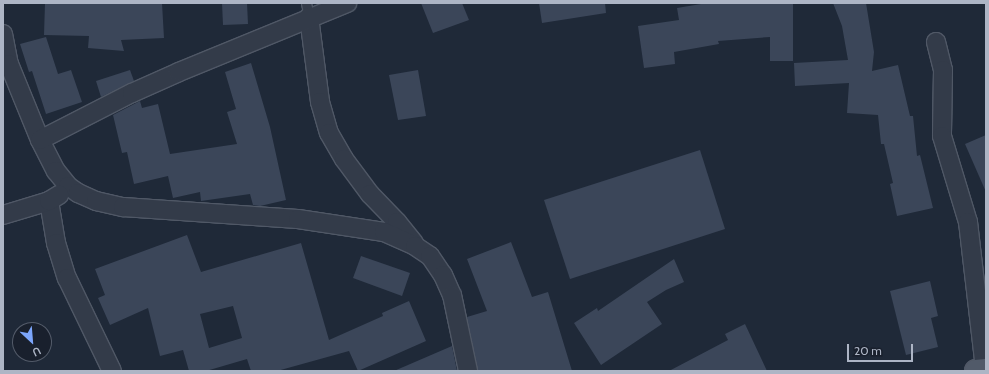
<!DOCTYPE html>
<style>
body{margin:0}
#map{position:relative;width:989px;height:374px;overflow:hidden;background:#1f2938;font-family:Cabin,sans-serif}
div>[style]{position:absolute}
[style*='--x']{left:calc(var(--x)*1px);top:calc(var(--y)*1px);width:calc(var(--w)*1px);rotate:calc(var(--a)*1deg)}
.building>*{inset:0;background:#3b4659}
.roads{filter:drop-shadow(1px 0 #505866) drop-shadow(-1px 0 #505866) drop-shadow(0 1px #505866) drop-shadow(0 -1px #505866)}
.lane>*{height:9px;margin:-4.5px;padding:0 4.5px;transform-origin:4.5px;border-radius:4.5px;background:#333b49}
.street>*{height:18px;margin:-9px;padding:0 9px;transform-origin:9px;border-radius:9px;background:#333b49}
.primary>*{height:22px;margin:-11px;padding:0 11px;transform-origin:11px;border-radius:11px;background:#515a69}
span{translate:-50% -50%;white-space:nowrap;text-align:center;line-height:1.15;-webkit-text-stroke:3.5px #19202d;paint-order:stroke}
.frame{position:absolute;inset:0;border:4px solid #adb5c5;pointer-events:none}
.north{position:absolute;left:12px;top:322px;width:40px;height:40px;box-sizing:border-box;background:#19202d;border:1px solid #545c6a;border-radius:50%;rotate:154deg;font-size:11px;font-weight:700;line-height:16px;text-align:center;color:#adb5c5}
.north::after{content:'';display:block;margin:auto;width:14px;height:18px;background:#7ca6fc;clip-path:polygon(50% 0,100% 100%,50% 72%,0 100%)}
.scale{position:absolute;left:847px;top:344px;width:66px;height:18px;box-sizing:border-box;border:2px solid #adb5c5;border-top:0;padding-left:5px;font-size:12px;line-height:14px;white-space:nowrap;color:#adb5c5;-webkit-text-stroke:3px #19202d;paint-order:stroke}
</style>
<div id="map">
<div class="building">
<div style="clip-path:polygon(45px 3px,162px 3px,164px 38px,121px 40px,124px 51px,88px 48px,89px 36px,44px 35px)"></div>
<div style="clip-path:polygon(222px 3px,247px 3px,248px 24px,223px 25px)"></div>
<div style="clip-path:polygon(421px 3px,462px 3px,469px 20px,433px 33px)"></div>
<div style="clip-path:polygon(539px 3px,605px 3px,606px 13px,542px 23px)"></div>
<div style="clip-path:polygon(707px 3px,793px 3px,793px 61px,770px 61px,770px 37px,718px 41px,719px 44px,674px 52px,675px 64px,644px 68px,638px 26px,679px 20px,677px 8px)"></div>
<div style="clip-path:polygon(833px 3px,866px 3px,874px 52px,872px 71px,898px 65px,910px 116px,913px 116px,917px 156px,920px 155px,933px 208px,897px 216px,890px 184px,893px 183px,884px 144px,881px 144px,878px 115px,847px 113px,849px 83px,795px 86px,794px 63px,848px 60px,842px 26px)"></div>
<div style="clip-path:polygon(46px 37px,58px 74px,71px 70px,82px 102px,46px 114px,32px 71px,29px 72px,20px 44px)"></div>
<div style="clip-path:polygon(251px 63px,270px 127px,286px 200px,260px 206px,253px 205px,250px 194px,201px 201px,200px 192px,173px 198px,168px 176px,134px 184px,127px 152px,122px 153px,113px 115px,140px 101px,142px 108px,158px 104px,170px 154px,237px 144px,227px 112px,236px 109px,225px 72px)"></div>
<div style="clip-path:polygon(130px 70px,134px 81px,101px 97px,96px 81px)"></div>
<div style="clip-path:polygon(418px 70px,426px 116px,398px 120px,389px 75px)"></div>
<div style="clip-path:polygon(986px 135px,986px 192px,965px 144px)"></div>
<div style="clip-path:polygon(700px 150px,725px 229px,570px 279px,544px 200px)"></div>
<div style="clip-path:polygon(evenodd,187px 235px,201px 272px,301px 243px,329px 340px,383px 316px,382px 313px,409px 301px,426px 341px,358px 371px,349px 351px,277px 371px,251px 371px,247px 359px,206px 371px,189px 371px,183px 350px,160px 356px,148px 308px,110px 325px,98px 298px,105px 295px,95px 269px,187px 235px,233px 306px,242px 338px,209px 348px,200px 314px,233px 306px)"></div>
<div style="clip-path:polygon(511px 242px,532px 297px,548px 292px,572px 371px,478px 371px,467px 317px,487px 311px,467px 259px)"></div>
<div style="clip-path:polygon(361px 256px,410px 273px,402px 296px,353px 278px)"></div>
<div style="clip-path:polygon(674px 259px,684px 282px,666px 290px,647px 302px,662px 324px,601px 365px,574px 323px,597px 308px,598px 311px)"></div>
<div style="clip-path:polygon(930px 281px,938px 316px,931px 318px,938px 347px,906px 355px,890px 291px)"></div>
<div style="clip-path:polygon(745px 324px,767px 371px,669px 371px,728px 340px,725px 334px)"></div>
<div style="clip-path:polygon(452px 346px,457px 371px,394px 371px)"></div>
</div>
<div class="roads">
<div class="lane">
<div style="--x:306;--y:3;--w:14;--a:78"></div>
</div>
<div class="street">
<div style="--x:309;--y:17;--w:86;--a:82.6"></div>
<div style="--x:320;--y:102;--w:32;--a:74"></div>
<div style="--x:329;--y:133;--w:30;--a:60"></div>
<div style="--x:344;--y:159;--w:44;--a:53.4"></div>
<div style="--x:370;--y:194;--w:39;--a:46"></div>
<div style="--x:397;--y:222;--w:27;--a:51"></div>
<div style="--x:3;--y:34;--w:31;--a:79"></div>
<div style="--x:9;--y:64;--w:82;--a:67.8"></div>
<div style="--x:40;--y:140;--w:35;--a:63"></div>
<div style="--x:56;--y:171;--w:19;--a:51"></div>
<div style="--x:68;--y:186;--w:12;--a:35"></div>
<div style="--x:78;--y:193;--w:20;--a:24"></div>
<div style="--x:96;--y:201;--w:28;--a:13"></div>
<div style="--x:123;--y:207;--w:175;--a:3.9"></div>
<div style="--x:298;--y:219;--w:87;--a:8.6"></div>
<div style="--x:384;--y:232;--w:34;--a:24"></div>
<div style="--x:415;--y:246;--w:18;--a:34"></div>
<div style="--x:430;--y:256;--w:23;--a:56"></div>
<div style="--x:443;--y:275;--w:22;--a:66"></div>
<div style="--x:452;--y:295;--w:78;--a:78.1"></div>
<div style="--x:936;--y:42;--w:29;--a:76"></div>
<div style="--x:943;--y:70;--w:66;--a:90.9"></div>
<div style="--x:942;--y:136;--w:90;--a:73.2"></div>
<div style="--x:968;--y:222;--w:149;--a:83.4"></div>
<div style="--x:40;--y:140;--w:103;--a:-27.1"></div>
<div style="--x:132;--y:93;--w:51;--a:-24.1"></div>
<div style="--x:179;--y:72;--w:182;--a:-22.3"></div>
<div style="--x:49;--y:201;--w:43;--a:80.5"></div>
<div style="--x:56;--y:243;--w:37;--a:73"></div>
<div style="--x:67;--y:278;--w:103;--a:64.2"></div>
<div style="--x:3;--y:215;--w:48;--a:-16.9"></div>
<div style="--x:49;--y:201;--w:12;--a:-31"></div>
</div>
<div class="primary">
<div style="--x:976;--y:371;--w:10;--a:-6"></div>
</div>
</div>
<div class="frame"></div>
<div class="north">U</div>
<div class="scale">20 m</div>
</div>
